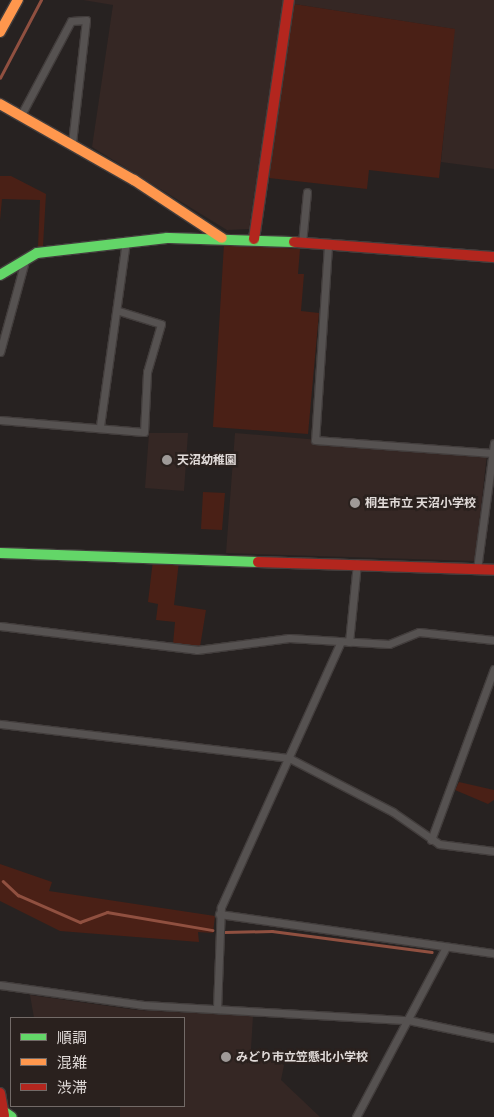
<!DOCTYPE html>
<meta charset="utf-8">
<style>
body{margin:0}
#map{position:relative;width:494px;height:1117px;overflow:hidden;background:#272221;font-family:"Noto Sans","Noto Sans JP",sans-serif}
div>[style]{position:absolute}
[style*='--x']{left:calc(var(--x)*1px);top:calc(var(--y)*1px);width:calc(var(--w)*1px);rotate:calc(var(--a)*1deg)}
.built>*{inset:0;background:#352724}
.green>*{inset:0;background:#4a2016}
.stream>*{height:2.5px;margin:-1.25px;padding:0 1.25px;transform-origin:1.25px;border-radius:1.25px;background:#905040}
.roads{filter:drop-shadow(1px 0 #423d3c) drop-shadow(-1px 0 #423d3c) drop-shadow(0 1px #423d3c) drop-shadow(0 -1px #423d3c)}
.street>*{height:7px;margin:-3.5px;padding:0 3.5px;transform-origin:3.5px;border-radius:3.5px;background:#565251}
.fast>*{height:10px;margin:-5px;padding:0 5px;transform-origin:5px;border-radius:5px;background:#63d668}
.slow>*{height:10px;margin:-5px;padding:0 5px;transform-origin:5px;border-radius:5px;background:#ff974d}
.jam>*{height:10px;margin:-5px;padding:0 5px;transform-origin:5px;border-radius:5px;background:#b3261e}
.dots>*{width:14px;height:14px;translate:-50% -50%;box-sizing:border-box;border:2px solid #2a211e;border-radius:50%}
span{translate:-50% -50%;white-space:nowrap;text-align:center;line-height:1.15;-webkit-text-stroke:5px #2a211e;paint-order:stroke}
.poi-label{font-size:12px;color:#e0dad8;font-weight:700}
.left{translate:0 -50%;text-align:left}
.legend{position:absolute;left:10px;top:1017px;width:175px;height:90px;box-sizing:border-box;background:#2a211e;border:1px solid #736b68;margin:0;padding:6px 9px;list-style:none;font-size:15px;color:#e0dad8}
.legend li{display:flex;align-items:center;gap:10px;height:25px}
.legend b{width:25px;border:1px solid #736b68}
</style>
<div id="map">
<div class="built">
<div style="clip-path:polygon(83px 0,283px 0,249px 229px,227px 230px,92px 147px,113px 5px)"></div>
<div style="clip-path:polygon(295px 0,494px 0,494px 169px,441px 162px,454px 29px,294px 4px)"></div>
<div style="clip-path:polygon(149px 433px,188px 433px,184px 491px,145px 488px)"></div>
<div style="clip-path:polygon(235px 433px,487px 454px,475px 561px,226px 553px)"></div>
<div style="clip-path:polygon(30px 995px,137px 1010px,253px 1016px,251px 1049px,284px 1065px,281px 1080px,320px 1117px,120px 1117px,120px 1106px,184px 1106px,184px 1018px,34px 1018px)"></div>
</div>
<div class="green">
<div style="clip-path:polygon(294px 4px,455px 29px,439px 178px,369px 170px,367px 189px,269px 178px)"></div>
<div style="clip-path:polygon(0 176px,11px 176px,46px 194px,43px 246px,38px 247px,40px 200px,2px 199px,0 221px)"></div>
<div style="clip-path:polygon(224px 244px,300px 249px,298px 274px,304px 274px,301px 311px,319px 313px,308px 434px,213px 427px)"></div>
<div style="clip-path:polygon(203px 492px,225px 493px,222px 530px,201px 529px)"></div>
<div style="clip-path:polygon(153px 560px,179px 561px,174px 605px,206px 610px,200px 647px,173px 644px,175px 622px,156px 620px,158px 604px,148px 602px)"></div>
<div style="clip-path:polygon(459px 782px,494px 790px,494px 800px,488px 804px,455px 790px)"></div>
<div style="clip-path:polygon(0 864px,52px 882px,49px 891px,215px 916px,213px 933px,198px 932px,199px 942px,60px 931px,0 901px)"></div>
</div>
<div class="stream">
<div style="--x:0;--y:78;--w:88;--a:-62.3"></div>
<div style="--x:3;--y:881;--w:21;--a:43"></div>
<div style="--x:18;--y:895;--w:68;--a:23.5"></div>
<div style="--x:80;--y:922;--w:29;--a:-20"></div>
<div style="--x:107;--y:912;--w:107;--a:9.7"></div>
<div style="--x:224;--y:932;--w:48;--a:-1.2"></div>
<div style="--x:272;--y:931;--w:161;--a:7.5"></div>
</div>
<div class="roads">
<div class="street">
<div style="--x:21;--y:115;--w:106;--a:-62"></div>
<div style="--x:71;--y:21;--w:15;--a:-4"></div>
<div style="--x:86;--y:20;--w:124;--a:96.5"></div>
<div style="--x:302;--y:243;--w:51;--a:-84.4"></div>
<div style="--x:328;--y:246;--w:194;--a:93.8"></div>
<div style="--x:315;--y:440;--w:178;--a:4.2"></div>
<div style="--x:0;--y:352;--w:98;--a:-74.7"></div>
<div style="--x:0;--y:420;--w:144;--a:4.8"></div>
<div style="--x:144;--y:432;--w:60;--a:-87.1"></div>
<div style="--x:147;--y:372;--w:50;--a:-73.7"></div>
<div style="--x:161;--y:324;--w:44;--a:-162.8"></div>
<div style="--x:100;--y:426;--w:186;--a:-82"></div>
<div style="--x:477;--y:569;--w:127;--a:-82.3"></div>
<div style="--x:0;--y:626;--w:198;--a:6.9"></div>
<div style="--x:197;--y:650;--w:93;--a:-7.4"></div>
<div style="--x:289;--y:638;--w:100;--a:3.4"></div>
<div style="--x:389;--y:644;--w:32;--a:-22"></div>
<div style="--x:419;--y:632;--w:75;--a:6.1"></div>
<div style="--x:349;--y:642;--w:79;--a:-84.2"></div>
<div style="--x:0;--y:724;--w:291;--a:6.7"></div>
<div style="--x:289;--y:758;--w:117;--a:27.4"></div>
<div style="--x:393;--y:812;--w:56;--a:34.8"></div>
<div style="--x:439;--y:844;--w:55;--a:7.3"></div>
<div style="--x:431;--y:840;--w:182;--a:-69.8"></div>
<div style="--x:219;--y:914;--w:278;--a:8.1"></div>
<div style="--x:0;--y:985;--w:145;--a:7.9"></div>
<div style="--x:144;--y:1005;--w:264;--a:3.3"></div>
<div style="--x:408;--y:1020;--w:88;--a:11.8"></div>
<div style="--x:217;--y:1009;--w:102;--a:-87.8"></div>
<div style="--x:221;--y:907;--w:290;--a:-65.7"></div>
<div style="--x:356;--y:1117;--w:192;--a:-62.1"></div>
</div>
<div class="fast">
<div style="--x:0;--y:275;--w:43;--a:-30.7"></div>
<div style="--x:37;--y:253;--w:131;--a:-6.6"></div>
<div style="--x:167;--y:238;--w:127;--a:1.8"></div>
<div style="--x:0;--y:553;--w:258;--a:2"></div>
<div style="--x:0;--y:1109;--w:14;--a:34"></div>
</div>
<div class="slow">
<div style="--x:0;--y:32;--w:37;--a:-61"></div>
<div style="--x:0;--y:104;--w:154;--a:29.6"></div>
<div style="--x:134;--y:180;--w:105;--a:33.4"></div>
</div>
<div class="jam">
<div style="--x:254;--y:239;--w:242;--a:-81.7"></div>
<div style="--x:294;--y:242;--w:201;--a:4.3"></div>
<div style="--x:258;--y:562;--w:236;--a:1.9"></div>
<div style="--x:0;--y:1093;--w:23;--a:80"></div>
</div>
</div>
<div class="dots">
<div style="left:167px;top:460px;background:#9f9a98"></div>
<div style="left:355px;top:503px;background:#9f9a98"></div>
<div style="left:226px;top:1057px;background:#9f9a98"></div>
</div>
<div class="poi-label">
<span class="left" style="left:177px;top:460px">天沼幼稚園</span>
<span class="left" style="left:365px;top:503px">桐生市立 天沼小学校</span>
<span class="left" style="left:236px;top:1057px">みどり市立笠懸北小学校</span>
</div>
<ul class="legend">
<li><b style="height:6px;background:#63d668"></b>順調</li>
<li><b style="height:6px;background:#ff974d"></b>混雑</li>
<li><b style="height:6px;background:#b3261e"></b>渋滞</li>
</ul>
</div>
